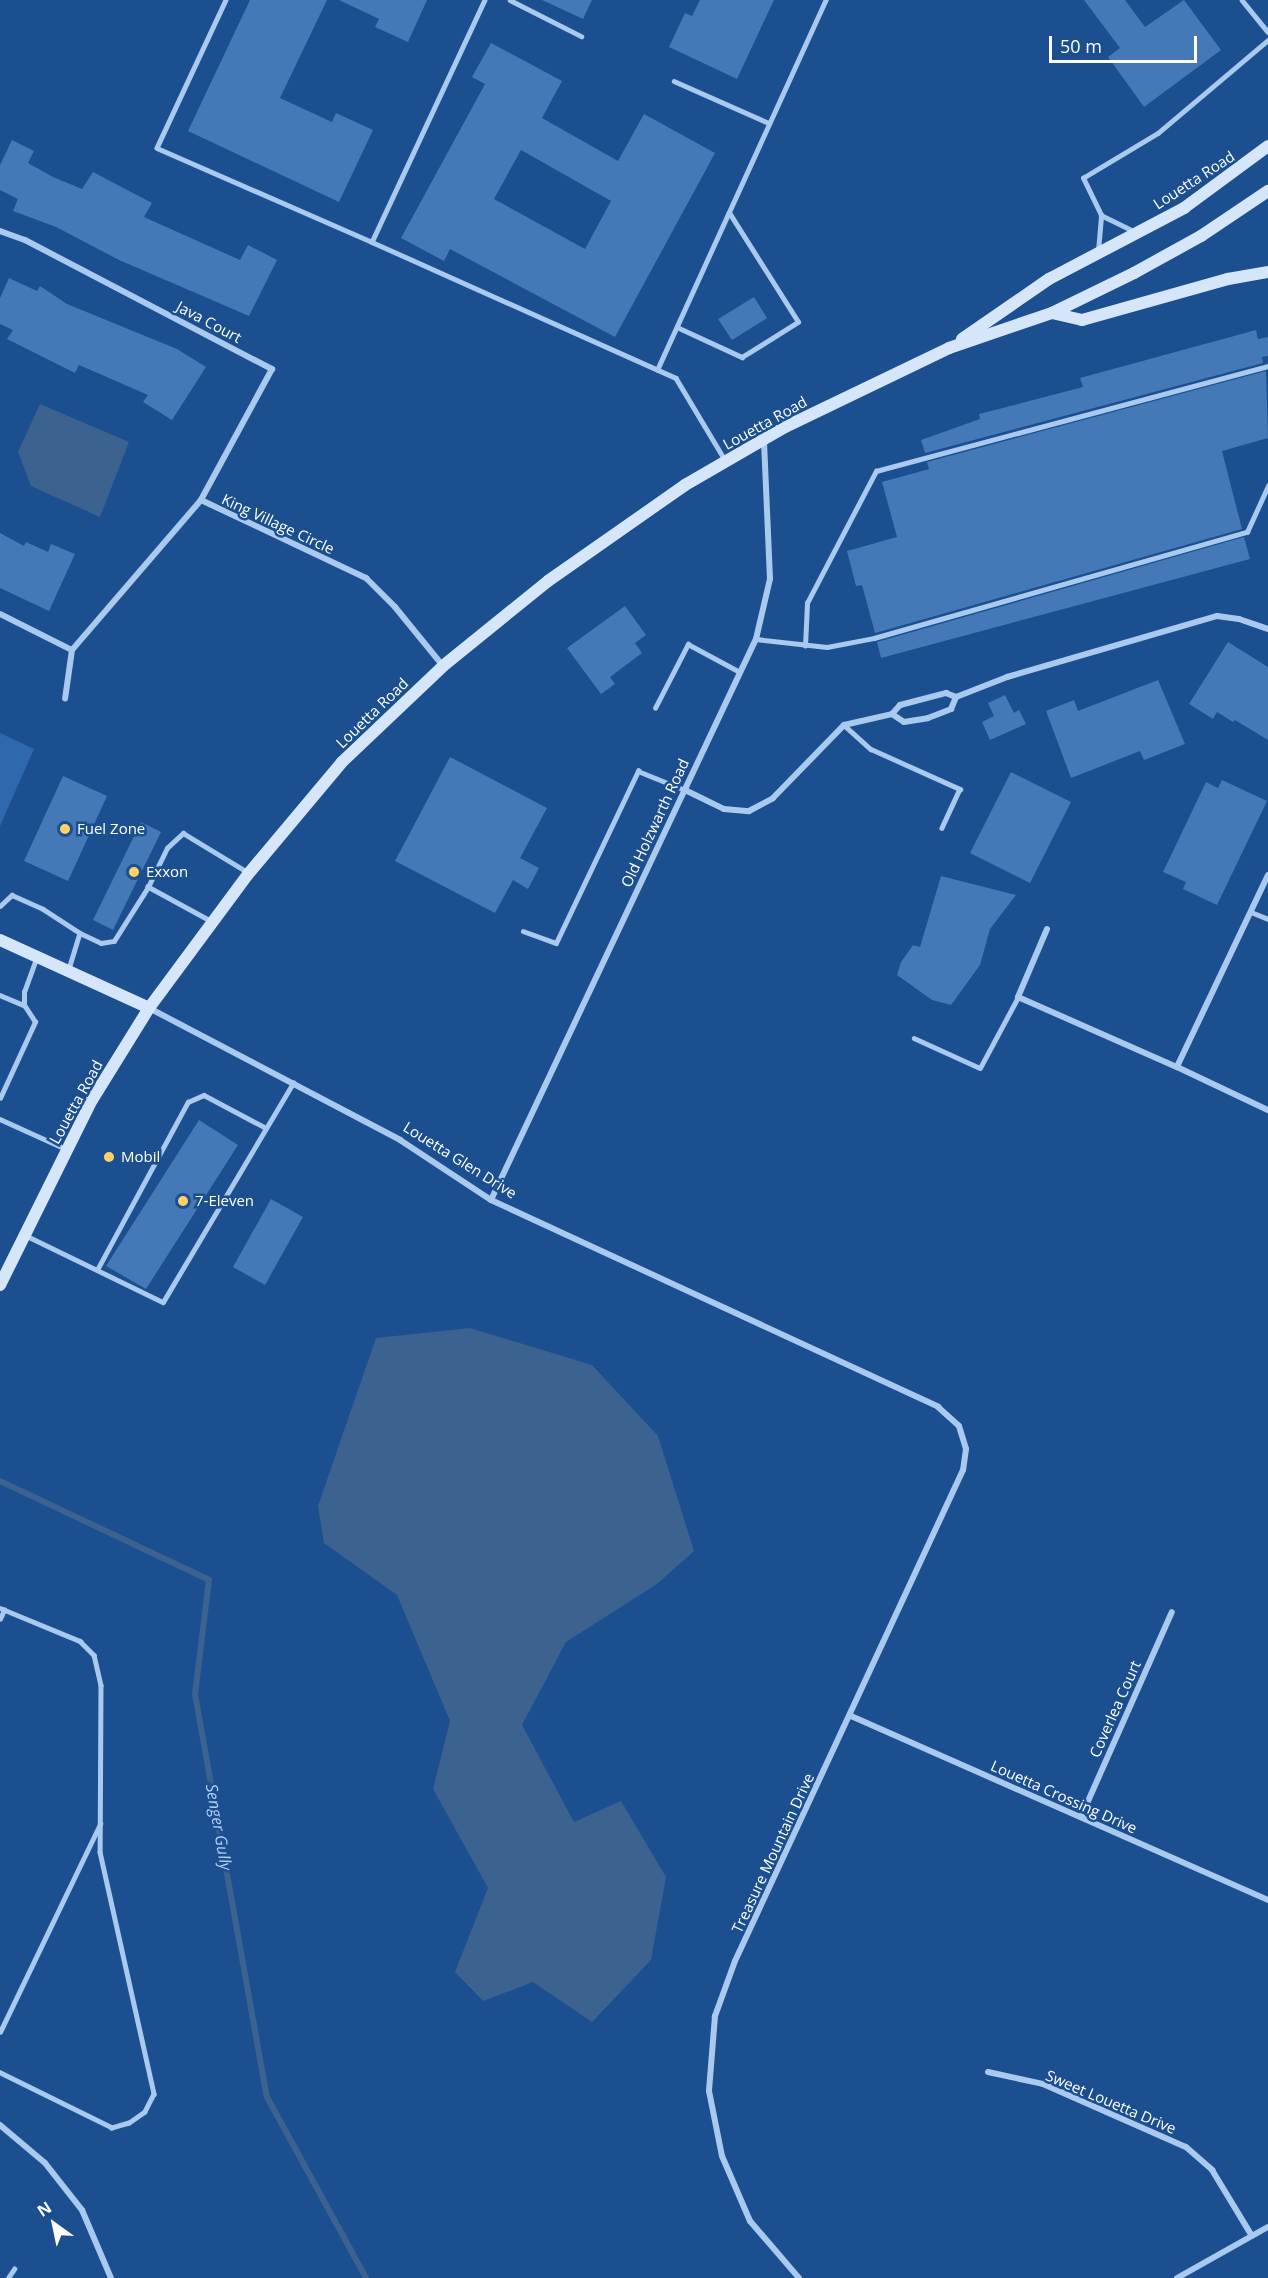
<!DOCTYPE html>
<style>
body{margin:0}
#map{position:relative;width:1268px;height:2278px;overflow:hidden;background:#1b4f8f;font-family:"Open Sans",sans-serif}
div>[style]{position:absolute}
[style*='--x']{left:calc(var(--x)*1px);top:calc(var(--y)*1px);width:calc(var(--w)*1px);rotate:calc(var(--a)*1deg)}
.green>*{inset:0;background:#2e69ad}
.water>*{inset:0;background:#3c6290}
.stream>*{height:6px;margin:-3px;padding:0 3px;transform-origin:3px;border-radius:3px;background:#3c6290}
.building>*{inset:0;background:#4478b7}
.lane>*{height:4.5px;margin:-2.25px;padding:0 2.25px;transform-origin:2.25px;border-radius:2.25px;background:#a9c9ee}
.street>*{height:6px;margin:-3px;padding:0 3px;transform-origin:3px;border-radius:3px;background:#a9c9ee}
.secondary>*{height:12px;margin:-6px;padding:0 6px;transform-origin:6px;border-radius:6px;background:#d6e6fa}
.dots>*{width:16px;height:16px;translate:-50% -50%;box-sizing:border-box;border:3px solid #1b4f8f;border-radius:50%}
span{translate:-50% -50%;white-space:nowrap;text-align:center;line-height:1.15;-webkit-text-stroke:5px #1b4f8f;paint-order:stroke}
.street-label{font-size:15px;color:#fff}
.poi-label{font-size:15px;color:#fff}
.left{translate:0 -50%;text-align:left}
.water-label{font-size:16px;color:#b5d3f5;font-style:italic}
.north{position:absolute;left:24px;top:2194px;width:60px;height:60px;-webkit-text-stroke:4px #1b4f8f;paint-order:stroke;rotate:327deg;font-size:16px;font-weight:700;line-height:24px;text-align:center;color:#fff}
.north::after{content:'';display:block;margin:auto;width:21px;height:27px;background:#fff;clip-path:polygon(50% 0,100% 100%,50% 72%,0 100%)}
.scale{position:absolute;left:1049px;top:36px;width:148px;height:27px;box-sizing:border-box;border:3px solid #fff;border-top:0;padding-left:8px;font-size:18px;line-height:21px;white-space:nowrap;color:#fff;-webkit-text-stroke:4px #1b4f8f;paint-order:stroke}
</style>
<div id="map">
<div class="green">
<div style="clip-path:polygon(0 733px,34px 749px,0 826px)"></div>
</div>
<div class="water">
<div style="clip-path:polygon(40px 404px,129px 442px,100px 517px,31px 486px,18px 452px)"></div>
<div style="clip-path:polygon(470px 1328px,592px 1365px,658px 1436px,694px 1551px,657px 1584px,566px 1642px,522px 1725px,574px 1822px,621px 1801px,666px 1877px,651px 1960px,592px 2022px,533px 1982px,483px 2001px,455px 1972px,488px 1888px,433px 1789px,450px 1721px,397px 1595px,324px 1543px,318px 1506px,376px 1338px)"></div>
</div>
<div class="stream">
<div style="--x:0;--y:1481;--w:231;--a:25.3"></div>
<div style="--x:209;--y:1580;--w:115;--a:97"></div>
<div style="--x:195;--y:1694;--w:409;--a:79.9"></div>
<div style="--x:267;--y:2097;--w:206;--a:61.3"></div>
</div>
<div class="building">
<div style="clip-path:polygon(250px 0,327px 0,280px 98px,332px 122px,336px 113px,373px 130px,339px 202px,188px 131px)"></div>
<div style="clip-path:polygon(339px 0,427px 0,408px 42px,375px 27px,379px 19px)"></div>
<div style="clip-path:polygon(542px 0,592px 0,583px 19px)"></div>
<div style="clip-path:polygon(700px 0,774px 0,737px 79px,669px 47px,685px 13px,692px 16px)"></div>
<div style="clip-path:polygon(1084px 0,1125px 0,1145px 27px,1184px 0,1221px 50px,1144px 107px,1108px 57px,1120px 48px)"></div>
<div style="clip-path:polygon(evenodd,491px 43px,562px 81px,542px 118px,618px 161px,644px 114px,715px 153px,615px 337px,450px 249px,444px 261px,401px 238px,485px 84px,472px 77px,491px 43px,521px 150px,611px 201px,585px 249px,494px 199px,521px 150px)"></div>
<div style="clip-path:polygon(12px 140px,34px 151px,28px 163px,53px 177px,82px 189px,93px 172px,152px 203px,144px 217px,240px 260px,248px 245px,277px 260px,249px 316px,119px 260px,56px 227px,13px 211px,18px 199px,0 190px,0 165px)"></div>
<div style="clip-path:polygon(9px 278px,37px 291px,40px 286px,67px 304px,177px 349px,206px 367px,172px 420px,143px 402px,148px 395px,79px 365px,75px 373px,7px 339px,13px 330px,0 324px,0 298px)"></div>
<div style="clip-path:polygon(754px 297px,767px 318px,732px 340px,718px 319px)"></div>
<div style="clip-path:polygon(1256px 330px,1258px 339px,1268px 337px,1268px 356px,1262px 357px,1263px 363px,925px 453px,921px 440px,980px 419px,979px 414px,1083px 387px,1080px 378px)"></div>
<div style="clip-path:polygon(1266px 371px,1268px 438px,1222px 451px,1242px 529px,875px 633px,862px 585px,856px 586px,847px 551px,897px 537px,882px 482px,929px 469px,927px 462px)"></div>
<div style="clip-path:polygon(0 533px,24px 546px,26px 542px,48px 552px,51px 544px,75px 554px,49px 611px,0 588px)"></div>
<div style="clip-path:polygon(1244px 537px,1250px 559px,881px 658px,877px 642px)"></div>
<div style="clip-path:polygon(625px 606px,646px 635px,635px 643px,642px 653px,610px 677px,615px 684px,601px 694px,567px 648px)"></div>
<div style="clip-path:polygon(1228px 642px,1268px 667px,1268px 740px,1235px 720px,1233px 722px,1217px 712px,1213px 719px,1189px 704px)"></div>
<div style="clip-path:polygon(1158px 680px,1185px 744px,1144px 760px,1140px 751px,1071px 778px,1046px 711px,1074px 700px,1078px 711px)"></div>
<div style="clip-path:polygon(1005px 695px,1014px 713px,1019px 710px,1026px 724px,990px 740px,982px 722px,994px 716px,988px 703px)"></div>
<div style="clip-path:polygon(450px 757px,547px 808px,520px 858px,539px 868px,528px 889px,513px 880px,495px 913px,395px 861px)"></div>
<div style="clip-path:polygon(1011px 772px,1071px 802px,1030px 883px,970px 853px)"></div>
<div style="clip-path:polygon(63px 776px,107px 796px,68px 881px,24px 861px)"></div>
<div style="clip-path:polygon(1222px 780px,1267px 801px,1217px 905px,1183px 889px,1186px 882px,1163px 872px,1206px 782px,1218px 788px)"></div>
<div style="clip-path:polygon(141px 822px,161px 832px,113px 930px,93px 920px)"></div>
<div style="clip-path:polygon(941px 876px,1016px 895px,990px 929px,980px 965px,951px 1005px,932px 1000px,897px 975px,901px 962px,913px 945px,920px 947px)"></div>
<div style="clip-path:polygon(199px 1120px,238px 1145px,146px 1289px,106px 1266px)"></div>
<div style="clip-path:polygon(271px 1199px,303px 1217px,265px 1285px,233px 1267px)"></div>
</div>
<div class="lane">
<div style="--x:226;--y:0;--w:163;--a:115"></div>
<div style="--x:157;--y:148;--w:235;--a:23.6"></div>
<div style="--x:485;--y:0;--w:267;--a:115"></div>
<div style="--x:372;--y:242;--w:333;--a:24.1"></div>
<div style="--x:676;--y:378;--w:96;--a:59.1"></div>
<div style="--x:510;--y:0;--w:80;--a:26.9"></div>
<div style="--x:1242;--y:0;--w:41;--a:50.9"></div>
<div style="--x:674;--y:81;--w:104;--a:23.9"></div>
<div style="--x:1101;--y:215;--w:37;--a:26"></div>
<div style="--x:1098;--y:251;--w:36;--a:-85"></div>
<div style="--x:1101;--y:215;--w:41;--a:-115.9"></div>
<div style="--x:1083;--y:178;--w:87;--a:-31"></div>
<div style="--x:1158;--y:133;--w:144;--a:-40.2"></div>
<div style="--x:677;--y:327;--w:72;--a:24.8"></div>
<div style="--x:742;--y:357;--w:66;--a:-32"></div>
<div style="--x:798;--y:322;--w:129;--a:-122.3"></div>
<div style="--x:657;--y:370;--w:407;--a:-65.5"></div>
<div style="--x:756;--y:639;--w:71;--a:6.4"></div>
<div style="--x:827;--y:647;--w:48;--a:-10.8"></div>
<div style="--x:874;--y:638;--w:388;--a:-15.9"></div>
<div style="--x:1247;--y:532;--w:51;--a:-65.5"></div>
<div style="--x:805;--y:646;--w:43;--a:-87.3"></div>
<div style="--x:807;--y:603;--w:149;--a:-62.4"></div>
<div style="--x:876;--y:471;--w:406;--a:-15"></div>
<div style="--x:655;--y:708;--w:72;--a:-62.7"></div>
<div style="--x:688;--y:644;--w:57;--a:28.4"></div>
<div style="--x:844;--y:725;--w:36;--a:42"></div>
<div style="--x:871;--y:749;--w:98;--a:24.2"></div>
<div style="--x:960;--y:789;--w:43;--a:114.8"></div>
<div style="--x:0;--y:906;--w:16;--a:-43"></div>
<div style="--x:12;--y:895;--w:34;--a:24"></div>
<div style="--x:43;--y:909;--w:44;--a:33"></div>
<div style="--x:80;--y:933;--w:39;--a:107"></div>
<div style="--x:1251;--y:912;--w:18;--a:22"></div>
<div style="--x:210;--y:921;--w:71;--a:-151.3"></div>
<div style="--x:148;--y:887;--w:43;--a:-64"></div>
<div style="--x:167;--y:848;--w:22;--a:-43"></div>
<div style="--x:183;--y:833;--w:77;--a:31.2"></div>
<div style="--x:523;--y:931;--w:35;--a:20"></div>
<div style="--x:556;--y:943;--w:191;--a:-64.5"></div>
<div style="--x:638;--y:771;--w:51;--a:22"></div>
<div style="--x:80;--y:933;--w:23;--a:25"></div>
<div style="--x:101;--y:943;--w:13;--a:-9"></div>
<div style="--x:114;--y:941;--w:64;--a:-57.8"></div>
<div style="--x:0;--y:995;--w:26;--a:23"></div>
<div style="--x:914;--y:1038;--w:72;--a:24.4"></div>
<div style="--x:980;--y:1068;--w:81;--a:-61.8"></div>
<div style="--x:0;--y:1098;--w:84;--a:-65.3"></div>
<div style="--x:35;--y:1022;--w:20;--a:-123"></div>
<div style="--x:24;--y:1005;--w:13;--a:-90"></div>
<div style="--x:24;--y:992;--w:37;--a:-70"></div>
<div style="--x:0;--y:1119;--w:72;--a:24.4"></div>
<div style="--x:27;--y:1236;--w:151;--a:25.9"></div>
<div style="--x:163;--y:1302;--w:255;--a:-59.3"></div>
<div style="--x:97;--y:1270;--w:191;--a:-61.6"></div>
<div style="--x:188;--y:1102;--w:17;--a:-24"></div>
<div style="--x:204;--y:1095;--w:70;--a:28"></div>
<div style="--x:0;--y:1608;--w:87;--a:22.4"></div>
<div style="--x:80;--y:1641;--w:20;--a:45"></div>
<div style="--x:94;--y:1655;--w:31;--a:77"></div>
<div style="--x:101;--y:1685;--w:167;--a:90.3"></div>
<div style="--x:100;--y:1852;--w:248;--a:77.4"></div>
<div style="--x:154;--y:2094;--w:20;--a:117"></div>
<div style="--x:145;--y:2112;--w:19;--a:145"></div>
<div style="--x:129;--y:2123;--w:18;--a:164"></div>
<div style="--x:112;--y:2128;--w:125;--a:-153.8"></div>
<div style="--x:0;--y:1619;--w:10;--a:-66"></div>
<div style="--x:0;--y:2032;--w:231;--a:-64.3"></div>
<div style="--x:8;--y:2278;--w:11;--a:-56"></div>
</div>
<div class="street">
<div style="--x:0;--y:231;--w:27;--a:20"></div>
<div style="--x:25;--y:240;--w:279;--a:27.6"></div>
<div style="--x:272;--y:369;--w:149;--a:118.5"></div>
<div style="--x:201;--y:500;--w:198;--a:130.7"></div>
<div style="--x:72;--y:650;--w:49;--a:98.1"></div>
<div style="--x:201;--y:500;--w:183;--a:25.3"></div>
<div style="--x:366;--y:578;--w:41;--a:45"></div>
<div style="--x:395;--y:607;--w:76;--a:50.9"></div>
<div style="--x:0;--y:614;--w:80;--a:26.6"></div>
<div style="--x:892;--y:714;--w:14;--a:34"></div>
<div style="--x:904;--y:722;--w:24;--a:-9"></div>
<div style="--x:928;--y:718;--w:25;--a:-21"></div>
<div style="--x:951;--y:709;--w:13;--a:-67"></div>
<div style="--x:956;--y:697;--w:55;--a:-21.4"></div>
<div style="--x:1007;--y:677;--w:219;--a:-16.2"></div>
<div style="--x:1217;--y:616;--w:22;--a:8"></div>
<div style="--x:1239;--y:619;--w:31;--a:19"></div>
<div style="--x:685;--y:790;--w:43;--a:26"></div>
<div style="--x:724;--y:809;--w:25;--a:5"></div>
<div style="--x:749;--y:811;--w:27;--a:-28"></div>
<div style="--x:773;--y:798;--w:102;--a:-45.8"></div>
<div style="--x:844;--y:725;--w:49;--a:-12.9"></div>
<div style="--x:892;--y:714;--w:12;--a:-48"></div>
<div style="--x:900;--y:705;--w:48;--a:-14.6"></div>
<div style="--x:946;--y:693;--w:11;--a:22"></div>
<div style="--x:1268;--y:875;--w:212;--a:115.4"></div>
<div style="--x:1177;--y:1067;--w:101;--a:25.3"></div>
<div style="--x:1047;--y:929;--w:74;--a:113.1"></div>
<div style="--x:1018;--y:997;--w:174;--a:23.8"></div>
<div style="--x:149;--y:1008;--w:284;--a:27.7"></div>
<div style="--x:400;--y:1140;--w:109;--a:33.4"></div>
<div style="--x:491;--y:1200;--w:493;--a:24.8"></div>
<div style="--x:938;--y:1407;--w:28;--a:42"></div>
<div style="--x:959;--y:1426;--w:24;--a:73"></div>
<div style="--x:966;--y:1449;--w:21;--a:98"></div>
<div style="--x:963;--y:1470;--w:541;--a:114.91"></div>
<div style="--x:735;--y:1961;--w:59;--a:110"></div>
<div style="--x:715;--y:2016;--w:75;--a:94.6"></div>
<div style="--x:709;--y:2091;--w:66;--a:78.7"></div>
<div style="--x:722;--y:2156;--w:71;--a:66.7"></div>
<div style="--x:750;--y:2221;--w:75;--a:49.3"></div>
<div style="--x:491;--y:1200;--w:620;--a:-64.72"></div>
<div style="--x:756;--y:639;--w:62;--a:-76.9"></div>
<div style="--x:770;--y:579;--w:139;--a:-92.5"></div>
<div style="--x:851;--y:1716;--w:456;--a:23.8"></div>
<div style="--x:1081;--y:1817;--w:224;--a:-66.1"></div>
<div style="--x:988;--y:2072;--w:56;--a:12.3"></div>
<div style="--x:1043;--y:2084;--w:156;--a:23.8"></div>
<div style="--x:1186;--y:2147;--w:35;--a:41"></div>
<div style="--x:1212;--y:2170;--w:77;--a:58.8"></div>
<div style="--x:0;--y:2125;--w:59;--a:40.2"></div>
<div style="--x:45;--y:2163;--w:60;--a:51.8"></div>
<div style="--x:82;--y:2210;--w:74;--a:66.9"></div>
<div style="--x:1177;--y:2278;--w:104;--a:-29.3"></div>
</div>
<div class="secondary">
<div style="--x:1052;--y:313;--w:31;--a:13"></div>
<div style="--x:1082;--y:320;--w:152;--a:-15.7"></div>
<div style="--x:1228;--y:279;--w:41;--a:-9.9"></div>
<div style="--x:962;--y:339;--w:106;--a:-34.6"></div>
<div style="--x:1049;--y:279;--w:153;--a:-27.7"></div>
<div style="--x:1184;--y:208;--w:104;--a:-36.4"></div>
<div style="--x:0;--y:940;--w:164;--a:24.5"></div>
<div style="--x:0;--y:1285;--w:207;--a:-63.6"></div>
<div style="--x:92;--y:1100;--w:108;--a:-58.2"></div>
<div style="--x:149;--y:1008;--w:168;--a:-53.5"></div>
<div style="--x:249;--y:873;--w:145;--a:-50"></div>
<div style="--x:342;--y:762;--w:139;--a:-43.5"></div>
<div style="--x:443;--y:666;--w:135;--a:-39"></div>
<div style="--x:548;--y:581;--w:167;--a:-35"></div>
<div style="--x:685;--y:485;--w:116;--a:-30.1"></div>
<div style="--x:785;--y:427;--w:182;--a:-25.7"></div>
<div style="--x:949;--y:348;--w:109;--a:-18.8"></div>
<div style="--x:1052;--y:313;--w:91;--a:-26"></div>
<div style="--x:1134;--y:273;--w:77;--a:-28.9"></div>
<div style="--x:1201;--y:236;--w:81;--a:-33.9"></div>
</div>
<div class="dots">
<div style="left:65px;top:829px;background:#ffd166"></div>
<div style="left:134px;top:872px;background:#ffd166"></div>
<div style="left:109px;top:1157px;background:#ffd166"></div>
<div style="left:183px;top:1201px;background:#ffd166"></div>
</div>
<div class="street-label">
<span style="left:1194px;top:180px;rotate:-33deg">Louetta Road</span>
<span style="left:209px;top:322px;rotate:28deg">Java Court</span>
<span style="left:765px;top:423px;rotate:-29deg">Louetta Road</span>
<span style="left:278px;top:524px;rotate:25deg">King Village Circle</span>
<span style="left:372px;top:713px;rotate:-44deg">Louetta Road</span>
<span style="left:655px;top:823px;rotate:-65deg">Old Holzwarth Road</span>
<span style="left:76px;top:1102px;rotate:-61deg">Louetta Road</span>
<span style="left:460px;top:1160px;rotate:32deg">Louetta Glen Drive</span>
<span style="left:1115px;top:1709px;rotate:-66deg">Coverlea Court</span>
<span style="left:1064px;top:1797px;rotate:24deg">Louetta Crossing Drive</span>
<span style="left:773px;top:1853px;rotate:-65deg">Treasure Mountain Drive</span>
<span style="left:1111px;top:2102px;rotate:23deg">Sweet Louetta Drive</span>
</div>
<div class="poi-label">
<span class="left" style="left:77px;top:829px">Fuel Zone</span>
<span class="left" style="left:146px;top:872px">Exxon</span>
<span class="left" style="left:121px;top:1157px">Mobil</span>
<span class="left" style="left:195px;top:1201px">7-Eleven</span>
</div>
<div class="water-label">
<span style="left:219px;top:1827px;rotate:80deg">Senger Gully</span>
</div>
<div class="north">N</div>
<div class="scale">50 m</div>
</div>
